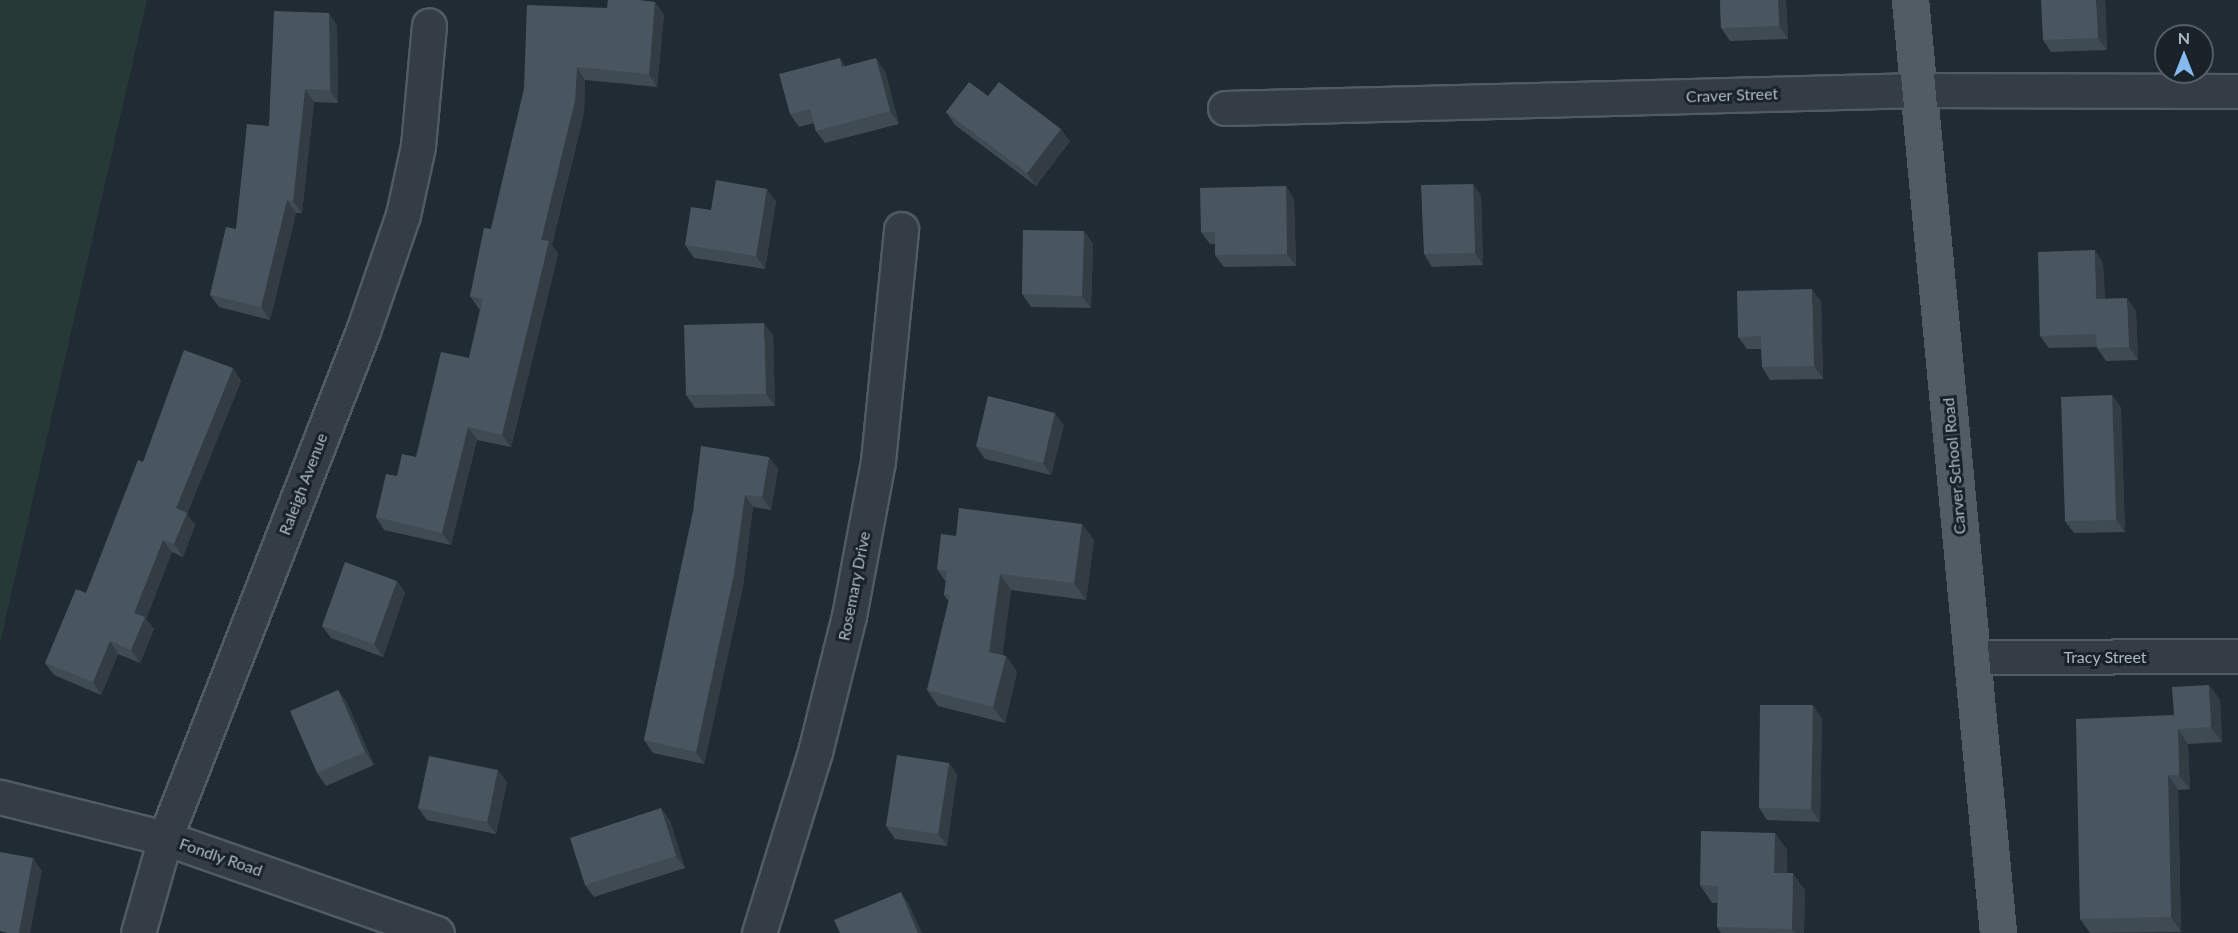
<!DOCTYPE html>
<style>
body{margin:0}
#map{position:relative;width:2238px;height:933px;overflow:hidden;background:#212b34;font-family:Lato,sans-serif}
div>[style]{position:absolute}
[style*='--x']{left:calc(var(--x)*1px);top:calc(var(--y)*1px);width:calc(var(--w)*1px);rotate:calc(var(--a)*1deg)}
.green>*{inset:0;background:#263937}
.roads{filter:drop-shadow(2px 0 #515b63) drop-shadow(-2px 0 #515b63) drop-shadow(0 2px #515b63) drop-shadow(0 -2px #515b63)}
.street>*{height:33px;margin:-16.5px;padding:0 16.5px;transform-origin:16.5px;border-radius:16.5px;background:#343d45}
.primary>*{height:33px;margin:-16.5px;padding:0 16.5px;transform-origin:16.5px;border-radius:16.5px;background:#525c65}
.wall>*{inset:0;background:#3f4a53}
.shaded-wall>*{inset:0;background:#333c43}
.building>*{inset:0;background:#495660}
span{translate:-50% -50%;white-space:nowrap;text-align:center;line-height:1.15;-webkit-text-stroke:6px #192229;paint-order:stroke}
.street-label{font-size:16px;color:#aeb8c2}
.north{position:absolute;left:2154px;top:24px;width:60px;height:60px;box-sizing:border-box;background:#192229;border:2px solid #555e66;border-radius:50%;rotate:0deg;font-size:16px;font-weight:700;line-height:24px;text-align:center;color:#aeb8c2}
.north::after{content:'';display:block;margin:auto;width:21px;height:27px;background:#86b9ef;clip-path:polygon(50% 0,100% 100%,50% 72%,0 100%)}
</style>
<div id="map">
<div class="green">
<div style="clip-path:polygon(0 0,147px 0,0 643px)"></div>
</div>
<div class="roads">
<div class="street">
<div style="--x:1225;--y:108;--w:694;--a:-1.49"></div>
<div style="--x:1919;--y:90;--w:319;--a:0.2"></div>
<div style="--x:1972;--y:657;--w:266;--a:-0.2"></div>
<div style="--x:0;--y:797;--w:170;--a:14"></div>
<div style="--x:165;--y:838;--w:288;--a:19.3"></div>
<div style="--x:138;--y:933;--w:99;--a:-74.1"></div>
<div style="--x:165;--y:838;--w:544;--a:-68.67"></div>
<div style="--x:363;--y:331;--w:123;--a:-71"></div>
<div style="--x:403;--y:215;--w:71;--a:-77.7"></div>
<div style="--x:418;--y:146;--w:121;--a:-84.8"></div>
<div style="--x:759;--y:933;--w:189;--a:-72.8"></div>
<div style="--x:815;--y:752;--w:140;--a:-76"></div>
<div style="--x:849;--y:616;--w:158;--a:-79.4"></div>
<div style="--x:878;--y:461;--w:233;--a:-84.3"></div>
</div>
<div class="primary">
<div style="--x:1910;--y:0;--w:937;--a:84.61"></div>
</div>
</div>
<div class="wall">
<div style="clip-path:polygon(1720px 0,1786px 0,1788px 39px,1730px 41px,1721px 28px)"></div>
<div style="clip-path:polygon(2105px 0,2107px 50px,2051px 52px,2043px 40px)"></div>
<div style="clip-path:polygon(329px 13px,337px 26px,338px 103px,314px 102px,302px 213px,296px 213px,270px 320px,219px 307px,210px 295px,236px 229px)"></div>
<div style="clip-path:polygon(664px 14px,657px 87px,585px 80px,584px 113px,552px 245px,558px 254px,511px 447px,477px 440px,451px 545px,384px 530px,376px 517px,397px 476px,416px 457px,469px 358px,480px 309px,479px 309px,470px 296px,491px 229px,524px 89px)"></div>
<div style="clip-path:polygon(846px 66px,885px 71px,899px 124px,825px 143px,816px 131px,814px 123px,799px 127px,790px 114px)"></div>
<div style="clip-path:polygon(988px 96px,1070px 141px,1036px 186px,955px 125px,946px 112px)"></div>
<div style="clip-path:polygon(1473px 184px,1481px 196px,1483px 265px,1432px 267px,1424px 254px)"></div>
<div style="clip-path:polygon(1286px 186px,1294px 199px,1296px 266px,1224px 267px,1215px 255px,1215px 244px,1210px 244px,1201px 232px)"></div>
<div style="clip-path:polygon(776px 201px,765px 269px,694px 258px,685px 245px,711px 210px)"></div>
<div style="clip-path:polygon(1084px 231px,1093px 244px,1091px 308px,1031px 307px,1022px 294px)"></div>
<div style="clip-path:polygon(2103px 263px,2105px 299px,2136px 311px,2138px 360px,2106px 361px,2097px 348px,2097px 347px,2049px 348px,2040px 336px)"></div>
<div style="clip-path:polygon(1821px 301px,1823px 379px,1770px 380px,1762px 367px,1761px 349px,1747px 349px,1738px 337px)"></div>
<div style="clip-path:polygon(773px 335px,775px 406px,695px 408px,686px 395px)"></div>
<div style="clip-path:polygon(233px 368px,241px 381px,187px 514px,195px 525px,183px 557px,172px 552px,146px 619px,154px 629px,140px 663px,118px 654px,101px 695px,54px 675px,45px 663px,86px 593px,143px 462px)"></div>
<div style="clip-path:polygon(2112px 395px,2121px 408px,2125px 532px,2074px 533px,2065px 521px)"></div>
<div style="clip-path:polygon(1064px 425px,1051px 475px,985px 459px,976px 446px)"></div>
<div style="clip-path:polygon(769px 457px,778px 469px,771px 510px,753px 507px,743px 586px,704px 764px,653px 753px,644px 740px,693px 512px)"></div>
<div style="clip-path:polygon(1082px 524px,1094px 540px,1086px 600px,1011px 590px,1002px 655px,1006px 656px,1017px 672px,1005px 723px,938px 706px,927px 690px,949px 602px,944px 595px,946px 582px,937px 569px,956px 536px)"></div>
<div style="clip-path:polygon(397px 581px,405px 593px,383px 657px,331px 638px,322px 626px)"></div>
<div style="clip-path:polygon(338px 690px,347px 703px,374px 765px,326px 786px,317px 773px)"></div>
<div style="clip-path:polygon(2220px 699px,2222px 742px,2188px 744px,2190px 789px,2178px 790px,2181px 932px,2090px 933px,2080px 919px,2174px 715px)"></div>
<div style="clip-path:polygon(1822px 718px,1820px 822px,1767px 820px,1759px 808px)"></div>
<div style="clip-path:polygon(949px 763px,957px 775px,947px 846px,895px 839px,886px 826px)"></div>
<div style="clip-path:polygon(507px 782px,496px 834px,427px 820px,418px 808px)"></div>
<div style="clip-path:polygon(661px 808px,670px 821px,685px 868px,594px 897px,585px 885px)"></div>
<div style="clip-path:polygon(1775px 833px,1787px 850px,1787px 873px,1805px 890px,1804px 933px,1721px 933px,1717px 927px,1718px 903px,1712px 903px,1700px 885px)"></div>
</div>
<div class="shaded-wall">
<div style="clip-path:polygon(1778px 0,1786px 0,1788px 39px,1779px 26px)"></div>
<div style="clip-path:polygon(2096px 0,2105px 0,2107px 50px,2098px 38px)"></div>
<div style="clip-path:polygon(655px 2px,664px 14px,657px 87px,649px 74px)"></div>
<div style="clip-path:polygon(329px 13px,337px 26px,338px 103px,330px 90px)"></div>
<div style="clip-path:polygon(840px 58px,848px 70px,842px 67px)"></div>
<div style="clip-path:polygon(876px 58px,885px 71px,899px 124px,890px 111px)"></div>
<div style="clip-path:polygon(577px 67px,585px 80px,584px 113px,552px 245px,558px 254px,511px 447px,502px 435px)"></div>
<div style="clip-path:polygon(305px 89px,314px 102px,302px 213px,293px 201px)"></div>
<div style="clip-path:polygon(1061px 129px,1070px 141px,1036px 186px,1027px 173px)"></div>
<div style="clip-path:polygon(1473px 184px,1481px 196px,1483px 265px,1475px 253px)"></div>
<div style="clip-path:polygon(1286px 186px,1294px 199px,1296px 266px,1287px 254px)"></div>
<div style="clip-path:polygon(767px 189px,776px 201px,765px 269px,756px 256px)"></div>
<div style="clip-path:polygon(287px 200px,296px 213px,270px 320px,261px 307px)"></div>
<div style="clip-path:polygon(1084px 231px,1093px 244px,1091px 308px,1082px 296px)"></div>
<div style="clip-path:polygon(2095px 250px,2103px 263px,2105px 312px,2096px 299px)"></div>
<div style="clip-path:polygon(1812px 289px,1821px 301px,1823px 379px,1814px 366px)"></div>
<div style="clip-path:polygon(2127px 298px,2136px 311px,2138px 360px,2129px 347px)"></div>
<div style="clip-path:polygon(764px 323px,773px 335px,775px 406px,766px 394px)"></div>
<div style="clip-path:polygon(233px 368px,241px 381px,187px 514px,195px 525px,183px 557px,174px 544px,176px 508px)"></div>
<div style="clip-path:polygon(2112px 395px,2121px 408px,2125px 532px,2116px 520px)"></div>
<div style="clip-path:polygon(1055px 413px,1064px 425px,1051px 475px,1043px 463px)"></div>
<div style="clip-path:polygon(468px 427px,477px 440px,451px 545px,442px 533px)"></div>
<div style="clip-path:polygon(769px 457px,778px 469px,771px 510px,762px 497px)"></div>
<div style="clip-path:polygon(745px 495px,753px 507px,743px 586px,704px 764px,696px 752px)"></div>
<div style="clip-path:polygon(1082px 524px,1094px 540px,1086px 600px,1074px 583px)"></div>
<div style="clip-path:polygon(163px 540px,172px 552px,146px 619px,154px 629px,140px 663px,131px 650px,134px 613px)"></div>
<div style="clip-path:polygon(1000px 574px,1011px 590px,1001px 668px,989px 652px)"></div>
<div style="clip-path:polygon(397px 581px,405px 593px,383px 657px,374px 644px)"></div>
<div style="clip-path:polygon(110px 641px,118px 654px,101px 695px,93px 682px)"></div>
<div style="clip-path:polygon(1006px 656px,1017px 672px,1005px 723px,993px 707px)"></div>
<div style="clip-path:polygon(2209px 685px,2220px 699px,2222px 742px,2211px 727px)"></div>
<div style="clip-path:polygon(338px 690px,347px 703px,374px 765px,365px 752px)"></div>
<div style="clip-path:polygon(1813px 705px,1822px 718px,1820px 822px,1811px 809px)"></div>
<div style="clip-path:polygon(2178px 729px,2188px 744px,2190px 789px,2179px 775px)"></div>
<div style="clip-path:polygon(949px 763px,957px 775px,947px 846px,938px 834px)"></div>
<div style="clip-path:polygon(498px 770px,507px 782px,496px 834px,487px 822px)"></div>
<div style="clip-path:polygon(2168px 775px,2178px 790px,2181px 932px,2171px 917px)"></div>
<div style="clip-path:polygon(661px 808px,670px 821px,685px 868px,676px 856px)"></div>
<div style="clip-path:polygon(1775px 833px,1787px 850px,1786px 890px,1774px 873px)"></div>
<div style="clip-path:polygon(33px 858px,42px 871px,30px 933px,19px 933px)"></div>
<div style="clip-path:polygon(1793px 873px,1805px 890px,1804px 933px,1795px 933px,1792px 929px)"></div>
<div style="clip-path:polygon(901px 892px,909px 904px,922px 933px,918px 933px)"></div>
</div>
<div class="building">
<div style="clip-path:polygon(608px 0,639px 0,655px 2px,649px 74px,577px 67px,575px 101px,541px 240px,549px 241px,502px 435px,468px 427px,442px 533px,376px 517px,386px 474px,397px 476px,402px 454px,416px 457px,441px 352px,469px 358px,483px 299px,470px 296px,484px 228px,491px 229px,524px 89px,527px 5px,607px 8px)"></div>
<div style="clip-path:polygon(1720px 0,1778px 0,1779px 26px,1721px 28px)"></div>
<div style="clip-path:polygon(2041px 0,2096px 0,2098px 38px,2043px 40px)"></div>
<div style="clip-path:polygon(274px 11px,329px 13px,330px 90px,305px 89px,293px 201px,287px 200px,261px 307px,210px 295px,226px 227px,236px 229px,247px 124px,269px 126px)"></div>
<div style="clip-path:polygon(840px 58px,842px 67px,876px 58px,890px 111px,816px 131px,810px 109px,790px 114px,779px 74px)"></div>
<div style="clip-path:polygon(969px 82px,988px 96px,999px 82px,1061px 129px,1027px 173px,946px 112px)"></div>
<div style="clip-path:polygon(716px 180px,767px 189px,756px 256px,685px 245px,691px 207px,711px 210px)"></div>
<div style="clip-path:polygon(1473px 184px,1475px 253px,1424px 254px,1421px 185px)"></div>
<div style="clip-path:polygon(1286px 186px,1287px 254px,1215px 255px,1215px 232px,1201px 232px,1200px 188px)"></div>
<div style="clip-path:polygon(1023px 230px,1084px 231px,1082px 296px,1022px 294px)"></div>
<div style="clip-path:polygon(2095px 250px,2096px 299px,2127px 298px,2129px 347px,2097px 348px,2096px 334px,2040px 336px,2038px 252px)"></div>
<div style="clip-path:polygon(1812px 289px,1814px 366px,1762px 367px,1761px 336px,1738px 337px,1737px 291px)"></div>
<div style="clip-path:polygon(764px 323px,766px 394px,686px 395px,684px 325px)"></div>
<div style="clip-path:polygon(184px 350px,233px 368px,176px 508px,187px 513px,174px 544px,163px 540px,134px 613px,145px 617px,131px 650px,110px 641px,93px 682px,45px 663px,76px 589px,86px 593px,138px 460px,143px 462px)"></div>
<div style="clip-path:polygon(2112px 395px,2116px 520px,2065px 521px,2061px 397px)"></div>
<div style="clip-path:polygon(988px 396px,1055px 413px,1043px 463px,976px 446px)"></div>
<div style="clip-path:polygon(701px 446px,769px 457px,762px 497px,745px 495px,734px 574px,696px 752px,644px 740px,693px 512px)"></div>
<div style="clip-path:polygon(959px 508px,1082px 524px,1074px 583px,1000px 574px,989px 652px,1006px 656px,993px 707px,927px 690px,950px 595px,944px 595px,947px 571px,937px 569px,941px 534px,956px 536px)"></div>
<div style="clip-path:polygon(345px 562px,397px 581px,374px 644px,322px 626px)"></div>
<div style="clip-path:polygon(2209px 685px,2211px 727px,2178px 729px,2179px 775px,2168px 775px,2171px 917px,2080px 919px,2076px 719px,2174px 715px,2172px 687px)"></div>
<div style="clip-path:polygon(338px 690px,365px 752px,317px 773px,290px 711px)"></div>
<div style="clip-path:polygon(1760px 705px,1813px 705px,1811px 809px,1759px 808px)"></div>
<div style="clip-path:polygon(897px 755px,949px 763px,938px 834px,886px 826px)"></div>
<div style="clip-path:polygon(429px 756px,498px 770px,487px 822px,418px 808px)"></div>
<div style="clip-path:polygon(661px 808px,676px 856px,585px 885px,570px 838px)"></div>
<div style="clip-path:polygon(1701px 831px,1775px 833px,1774px 873px,1793px 873px,1792px 929px,1717px 927px,1718px 886px,1700px 885px)"></div>
<div style="clip-path:polygon(0 852px,33px 858px,19px 933px,8px 933px,0 931px)"></div>
<div style="clip-path:polygon(901px 892px,918px 933px,840px 933px,834px 920px)"></div>
</div>
<div class="street-label">
<span style="left:1732px;top:95px;rotate:-2deg">Craver Street</span>
<span style="left:1954px;top:466px;rotate:-95deg">Carver School Road</span>
<span style="left:303px;top:484px;rotate:-69deg">Raleigh Avenue</span>
<span style="left:854px;top:586px;rotate:-79deg">Rosemary Drive</span>
<span style="left:2105px;top:657px">Tracy Street</span>
<span style="left:221px;top:857px;rotate:19deg">Fondly Road</span>
</div>
<div class="north">N</div>
</div>
